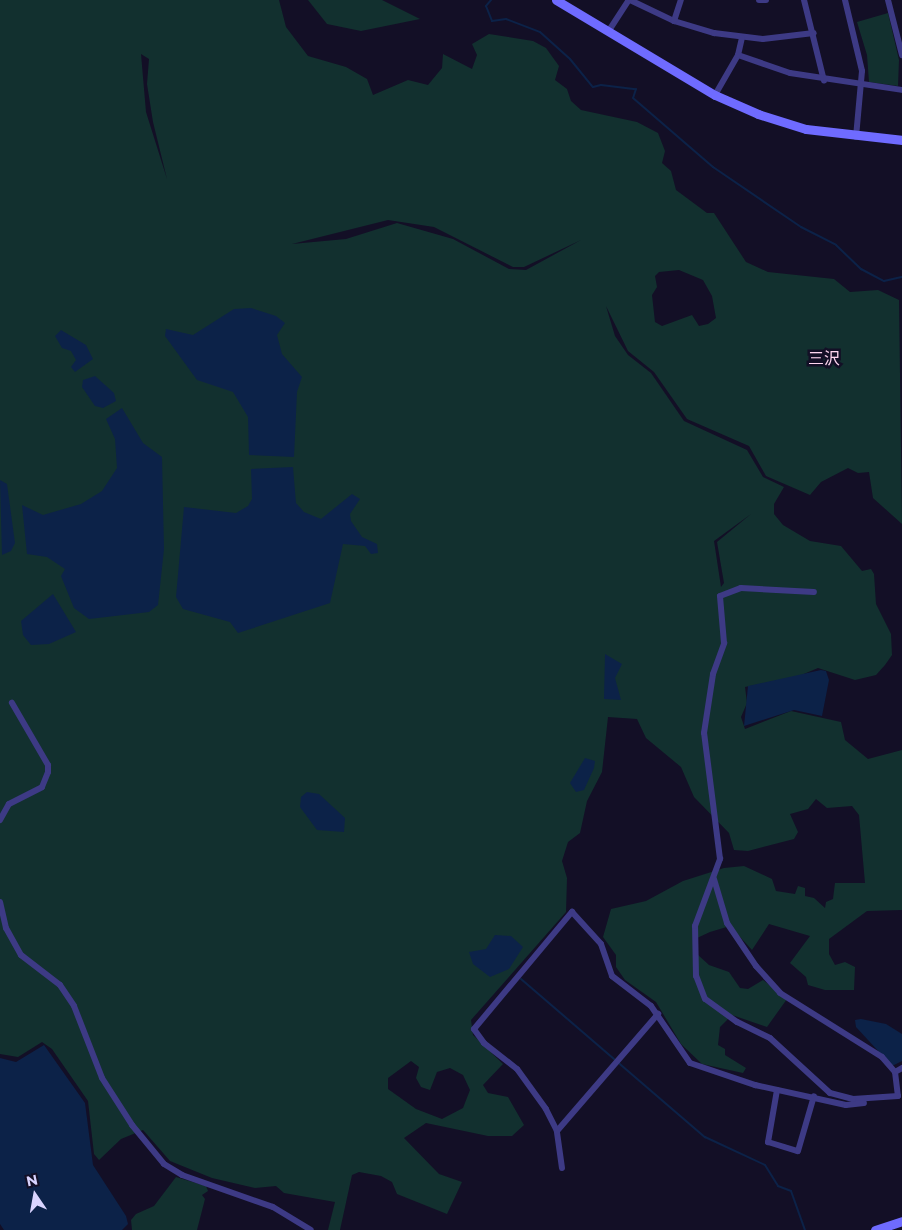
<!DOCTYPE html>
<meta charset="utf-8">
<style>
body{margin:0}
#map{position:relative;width:902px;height:1230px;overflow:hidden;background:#130f26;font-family:Montserrat,"Noto Sans JP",sans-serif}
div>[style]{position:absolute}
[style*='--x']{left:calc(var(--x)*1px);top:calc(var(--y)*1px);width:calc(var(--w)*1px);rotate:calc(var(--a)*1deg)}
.green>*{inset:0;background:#12302f}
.water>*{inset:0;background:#0c2248}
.stream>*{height:2px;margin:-1px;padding:0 1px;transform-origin:1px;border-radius:1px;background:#0c2248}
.street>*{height:6px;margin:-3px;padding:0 3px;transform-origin:3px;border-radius:3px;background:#3d3a85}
.secondary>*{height:9px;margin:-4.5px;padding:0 4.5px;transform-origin:4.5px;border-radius:4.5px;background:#6f6bff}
span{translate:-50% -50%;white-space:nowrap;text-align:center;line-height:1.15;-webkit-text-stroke:5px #130f26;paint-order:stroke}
.quarter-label{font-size:16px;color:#ffd6f0}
.north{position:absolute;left:10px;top:1170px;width:50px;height:50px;-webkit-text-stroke:4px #130f26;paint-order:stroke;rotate:348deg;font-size:14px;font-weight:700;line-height:20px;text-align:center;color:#d9d4ff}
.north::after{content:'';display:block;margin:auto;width:18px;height:22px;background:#d9d4ff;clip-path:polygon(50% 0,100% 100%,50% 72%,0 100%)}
</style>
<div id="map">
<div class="green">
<div style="clip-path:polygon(evenodd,0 0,279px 0,286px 27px,308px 56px,346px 67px,367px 79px,373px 95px,408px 80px,428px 85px,442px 68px,443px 54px,472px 69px,477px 55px,472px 44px,489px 34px,533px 41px,546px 48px,559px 66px,555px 80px,567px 89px,571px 101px,581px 110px,637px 122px,658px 133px,665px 151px,662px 163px,671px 171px,676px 190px,707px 213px,714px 213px,746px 262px,768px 272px,834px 279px,850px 292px,878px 290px,899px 300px,902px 524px,873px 498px,869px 472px,858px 473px,848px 468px,821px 482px,810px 495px,766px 476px,749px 446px,687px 419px,654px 372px,628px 351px,606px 306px,615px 336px,628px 355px,651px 373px,684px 421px,747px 450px,763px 477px,784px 487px,774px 504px,774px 514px,783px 525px,810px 541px,841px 546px,862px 571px,871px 569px,874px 574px,876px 604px,891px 634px,892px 655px,885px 665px,876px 675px,855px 680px,818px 668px,799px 676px,745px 687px,747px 703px,741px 717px,745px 729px,791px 711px,841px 722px,845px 740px,868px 759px,902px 750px,902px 910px,867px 911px,829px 939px,829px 954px,835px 965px,845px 962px,855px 967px,854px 990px,825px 990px,808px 985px,806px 977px,790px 963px,810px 936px,769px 924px,752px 950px,730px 926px,710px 932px,697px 938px,697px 954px,709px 965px,729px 972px,740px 988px,748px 989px,763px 980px,787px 999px,767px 1027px,732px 1015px,720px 1027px,718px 1045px,725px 1049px,725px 1055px,746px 1068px,743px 1073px,702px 1064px,681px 1044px,656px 1002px,625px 980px,616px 967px,616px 955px,603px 937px,611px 909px,646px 901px,683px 881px,724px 868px,744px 866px,772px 879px,776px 891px,795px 894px,798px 886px,805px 888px,805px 896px,814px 898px,825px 908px,826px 902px,833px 899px,835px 883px,865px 883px,859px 815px,852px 806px,827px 808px,816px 799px,808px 809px,790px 814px,798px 832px,794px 839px,748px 851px,734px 850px,729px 833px,694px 797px,681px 767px,646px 738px,637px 719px,608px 717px,602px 772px,587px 801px,580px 833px,568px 842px,562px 861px,567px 878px,566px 912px,471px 1020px,473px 1035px,503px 1064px,483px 1085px,488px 1093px,508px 1097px,524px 1125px,512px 1136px,488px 1136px,426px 1123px,404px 1138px,439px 1174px,462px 1182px,447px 1214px,397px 1194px,392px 1182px,381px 1176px,359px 1172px,352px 1175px,340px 1230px,328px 1230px,335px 1202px,284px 1193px,276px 1186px,255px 1188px,212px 1178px,170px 1161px,143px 1130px,121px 1139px,99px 1160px,94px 1154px,88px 1101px,52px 1049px,42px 1042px,18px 1057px,0 1054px,0 0,141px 54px,149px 59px,147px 84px,153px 122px,167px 179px,146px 112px,141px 54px,0 0,388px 220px,434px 227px,513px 267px,524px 267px,581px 240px,526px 270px,509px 269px,453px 239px,397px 223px,346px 239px,292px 244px,388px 220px,0 0,679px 270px,703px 280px,712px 296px,716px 318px,708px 324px,699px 326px,692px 315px,662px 326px,655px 322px,652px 295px,657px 287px,655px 276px,659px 272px,679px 270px,0 0,751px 514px,717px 542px,724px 583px,721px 587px,714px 541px,751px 514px,0 0,411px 1061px,419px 1067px,416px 1078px,421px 1087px,430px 1090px,437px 1072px,450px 1068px,463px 1075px,470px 1090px,463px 1108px,442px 1119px,416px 1109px,388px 1089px,388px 1078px,411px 1061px)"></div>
<div style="clip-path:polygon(308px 0,382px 0,420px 19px,361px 31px,327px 24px)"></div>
<div style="clip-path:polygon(888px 13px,899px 60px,898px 86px,869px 82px,867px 55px,857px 22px)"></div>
<div style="clip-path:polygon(176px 1177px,206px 1186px,208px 1191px,202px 1195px,205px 1199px,197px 1230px,132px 1230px,131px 1220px,136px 1214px,154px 1206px)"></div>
</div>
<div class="water">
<div style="clip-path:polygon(251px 308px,276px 316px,285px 323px,277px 335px,282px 354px,302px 377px,297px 392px,294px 457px,249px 455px,248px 417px,233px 392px,197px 380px,165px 336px,166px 329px,193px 335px,234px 309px)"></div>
<div style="clip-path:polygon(61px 330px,86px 345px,93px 359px,75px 372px,71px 367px,76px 360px,71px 351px,62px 348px,55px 336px)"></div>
<div style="clip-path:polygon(95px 376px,114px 393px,116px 401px,103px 408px,95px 406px,82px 387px,83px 380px)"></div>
<div style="clip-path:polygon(122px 408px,143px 443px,162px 457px,164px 549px,158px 605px,149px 612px,89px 619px,74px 608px,61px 576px,65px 569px,47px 557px,27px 554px,22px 505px,43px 515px,81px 504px,102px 491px,117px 468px,115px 439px,106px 419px)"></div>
<div style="clip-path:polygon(293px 467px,296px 503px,304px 512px,321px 519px,352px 494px,360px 499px,350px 514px,351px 521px,362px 537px,377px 544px,378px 553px,371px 554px,365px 546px,343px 544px,330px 603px,238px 633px,230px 622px,183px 609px,176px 597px,184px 507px,236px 513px,248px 506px,252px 499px,251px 469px)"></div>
<div style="clip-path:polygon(0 480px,7px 484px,15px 543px,11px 551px,2px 555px)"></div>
<div style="clip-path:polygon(53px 594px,76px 632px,49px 644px,31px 645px,23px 635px,21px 621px)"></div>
<div style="clip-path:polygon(605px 654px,622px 664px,615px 678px,621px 700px,604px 699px)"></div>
<div style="clip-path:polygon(821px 670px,826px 671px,829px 680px,822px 716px,794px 710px,744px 726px,748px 686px)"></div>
<div style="clip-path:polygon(585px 758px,595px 761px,594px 768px,584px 790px,576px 792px,570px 783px)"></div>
<div style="clip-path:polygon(307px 792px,319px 794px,345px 818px,344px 832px,317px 830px,300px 807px,301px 797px)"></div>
<div style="clip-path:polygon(495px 935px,511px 936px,523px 947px,509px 969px,490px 977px,473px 964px,469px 952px,486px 949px)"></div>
<div style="clip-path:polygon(861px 1019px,886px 1024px,902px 1034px,902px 1061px,892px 1066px,856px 1027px,855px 1020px)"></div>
<div style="clip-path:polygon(44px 1045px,85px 1103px,93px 1165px,126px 1216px,128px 1224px,122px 1230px,4px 1230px,0 1224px,0 1058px,16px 1062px)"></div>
</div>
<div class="stream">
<div style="--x:491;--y:0;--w:8;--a:130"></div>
<div style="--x:486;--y:6;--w:16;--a:68"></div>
<div style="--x:492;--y:21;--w:14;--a:-8"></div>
<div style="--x:506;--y:19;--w:36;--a:21"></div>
<div style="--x:540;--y:32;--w:40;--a:42"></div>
<div style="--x:570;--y:59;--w:36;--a:51"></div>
<div style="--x:593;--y:87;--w:8;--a:-14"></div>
<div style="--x:601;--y:85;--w:35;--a:7"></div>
<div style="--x:636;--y:89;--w:9;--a:108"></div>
<div style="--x:633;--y:98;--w:106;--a:40.8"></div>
<div style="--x:713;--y:167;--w:107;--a:34.3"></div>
<div style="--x:801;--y:227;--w:39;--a:27"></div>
<div style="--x:836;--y:245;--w:35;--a:44"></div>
<div style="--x:861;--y:269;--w:26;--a:28"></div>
<div style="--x:884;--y:281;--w:18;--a:-13"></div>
<div style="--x:521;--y:979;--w:243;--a:40.7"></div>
<div style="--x:705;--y:1137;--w:66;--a:25"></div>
<div style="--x:765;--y:1165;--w:25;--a:58"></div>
<div style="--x:778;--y:1186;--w:14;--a:21"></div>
<div style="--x:791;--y:1191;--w:41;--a:70.3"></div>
</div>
<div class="street">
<div style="--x:630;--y:0;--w:49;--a:25.5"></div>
<div style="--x:674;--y:21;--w:42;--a:16.7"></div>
<div style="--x:714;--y:33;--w:49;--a:7"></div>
<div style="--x:763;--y:39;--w:51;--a:-6.7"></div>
<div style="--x:759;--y:0;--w:7;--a:0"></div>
<div style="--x:804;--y:0;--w:83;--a:76.1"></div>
<div style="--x:845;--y:0;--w:73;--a:76.5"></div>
<div style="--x:862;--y:71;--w:66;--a:95.2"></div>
<div style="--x:888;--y:0;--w:57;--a:75.7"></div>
<div style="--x:674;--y:21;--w:22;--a:-72"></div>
<div style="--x:608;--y:32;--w:38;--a:-57"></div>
<div style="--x:738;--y:55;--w:55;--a:19.1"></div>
<div style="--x:790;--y:73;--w:113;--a:8.6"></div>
<div style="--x:715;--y:95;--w:46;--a:-60.1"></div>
<div style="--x:738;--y:55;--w:17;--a:-77"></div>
<div style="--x:0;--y:820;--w:18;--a:-61"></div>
<div style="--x:9;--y:804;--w:37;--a:-27"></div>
<div style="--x:42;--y:787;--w:16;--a:-68"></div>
<div style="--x:48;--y:772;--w:7;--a:-90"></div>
<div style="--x:48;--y:765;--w:72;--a:-120.1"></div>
<div style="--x:714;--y:879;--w:46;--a:73.5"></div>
<div style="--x:727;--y:923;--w:52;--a:56"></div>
<div style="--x:756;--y:966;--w:36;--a:48"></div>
<div style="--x:780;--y:993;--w:120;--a:32.1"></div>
<div style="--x:882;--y:1057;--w:20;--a:49"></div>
<div style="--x:895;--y:1072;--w:24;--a:83"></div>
<div style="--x:898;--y:1096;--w:45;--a:176.2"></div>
<div style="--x:853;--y:1099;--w:24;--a:-165"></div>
<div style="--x:830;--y:1093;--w:81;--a:-137.5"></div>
<div style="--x:770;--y:1038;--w:37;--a:-154"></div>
<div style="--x:737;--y:1022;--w:39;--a:-144"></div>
<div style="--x:705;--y:999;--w:25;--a:-111"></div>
<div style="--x:696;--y:976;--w:50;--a:-91.1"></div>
<div style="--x:695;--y:926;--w:72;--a:-69.5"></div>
<div style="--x:720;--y:859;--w:127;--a:-97.2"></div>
<div style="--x:704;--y:733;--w:60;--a:-81.3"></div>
<div style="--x:713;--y:674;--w:33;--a:-70"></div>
<div style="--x:724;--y:643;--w:47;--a:-94.9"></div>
<div style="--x:720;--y:596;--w:22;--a:-21"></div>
<div style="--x:741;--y:588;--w:73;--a:3.1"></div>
<div style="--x:0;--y:902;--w:27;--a:77"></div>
<div style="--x:6;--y:928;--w:31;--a:61"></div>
<div style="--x:21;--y:955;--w:49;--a:37.6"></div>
<div style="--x:60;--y:985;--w:25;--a:56"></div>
<div style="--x:74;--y:1006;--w:77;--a:68.7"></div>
<div style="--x:102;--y:1078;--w:56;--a:57.4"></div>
<div style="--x:132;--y:1125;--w:50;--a:50.6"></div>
<div style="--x:164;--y:1164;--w:21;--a:31"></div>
<div style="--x:182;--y:1175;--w:96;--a:19.4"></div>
<div style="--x:273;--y:1207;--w:44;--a:31.2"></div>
<div style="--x:895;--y:1072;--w:8;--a:-30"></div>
<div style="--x:777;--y:1090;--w:53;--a:99.8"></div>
<div style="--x:768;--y:1142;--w:31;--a:17"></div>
<div style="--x:798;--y:1151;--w:57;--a:-73.8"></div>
<div style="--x:557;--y:1131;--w:155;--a:-49.2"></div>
<div style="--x:562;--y:1168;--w:37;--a:-98"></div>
<div style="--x:557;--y:1131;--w:25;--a:-117"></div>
<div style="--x:546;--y:1109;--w:49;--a:-125.9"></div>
<div style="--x:517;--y:1069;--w:42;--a:-141.8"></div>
<div style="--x:484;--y:1043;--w:17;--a:-126"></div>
<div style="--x:474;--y:1029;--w:153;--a:-50.1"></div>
<div style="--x:572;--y:912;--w:43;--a:47.8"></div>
<div style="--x:601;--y:944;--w:34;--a:71"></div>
<div style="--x:612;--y:976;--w:49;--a:37.6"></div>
<div style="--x:651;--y:1006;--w:69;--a:55.6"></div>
<div style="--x:690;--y:1063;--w:69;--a:18.7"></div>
<div style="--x:755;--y:1085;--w:93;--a:12.4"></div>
<div style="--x:846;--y:1105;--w:18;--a:-6"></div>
</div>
<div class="secondary">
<div style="--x:556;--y:0;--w:185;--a:30.9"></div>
<div style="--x:715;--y:95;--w:47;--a:23.8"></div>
<div style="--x:758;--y:114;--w:50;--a:17.4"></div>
<div style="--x:806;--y:129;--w:97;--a:6.5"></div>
<div style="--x:875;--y:1230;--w:28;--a:-18"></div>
</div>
<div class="quarter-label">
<span style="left:824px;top:359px">三沢</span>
</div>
<div class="north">N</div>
</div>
